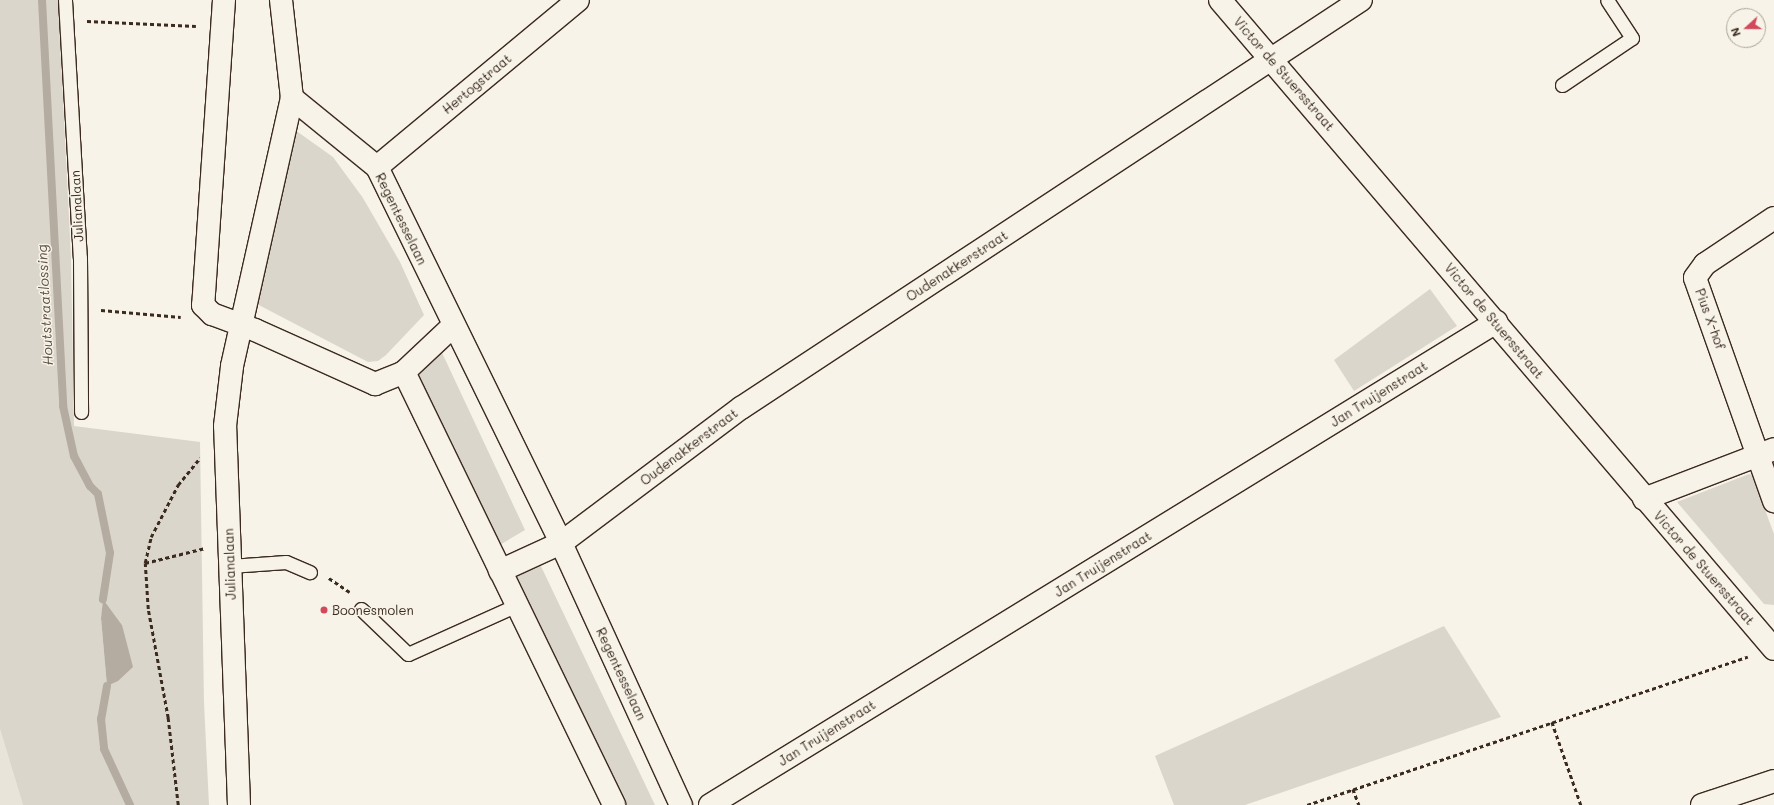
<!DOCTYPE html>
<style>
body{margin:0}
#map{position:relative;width:1774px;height:805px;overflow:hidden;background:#f7f3e8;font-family:Mali,sans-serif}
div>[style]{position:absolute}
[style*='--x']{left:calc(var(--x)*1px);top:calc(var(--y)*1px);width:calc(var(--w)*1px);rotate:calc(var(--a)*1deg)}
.built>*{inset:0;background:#e9e4d9}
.green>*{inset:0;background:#dbd6cb}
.water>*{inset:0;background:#b4aca0}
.stream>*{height:8px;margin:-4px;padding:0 4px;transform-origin:4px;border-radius:4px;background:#b4aca0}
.path>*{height:2.5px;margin-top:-1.25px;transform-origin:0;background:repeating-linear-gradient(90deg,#3b2a1e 0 4px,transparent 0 7px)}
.roads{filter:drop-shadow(1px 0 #3b2a1e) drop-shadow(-1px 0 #3b2a1e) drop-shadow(0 1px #3b2a1e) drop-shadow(0 -1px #3b2a1e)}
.lane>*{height:13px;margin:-6.5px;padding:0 6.5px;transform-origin:6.5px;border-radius:6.5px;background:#f7f3e8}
.street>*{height:22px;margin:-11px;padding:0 11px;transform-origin:11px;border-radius:11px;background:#f7f3e8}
.secondary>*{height:22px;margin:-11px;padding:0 11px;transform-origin:11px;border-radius:11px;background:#f7f3e8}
.dots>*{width:11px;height:11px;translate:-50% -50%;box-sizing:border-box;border:2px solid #f7f3e8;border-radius:50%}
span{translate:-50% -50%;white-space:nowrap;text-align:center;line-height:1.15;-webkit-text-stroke:3px #f7f3e8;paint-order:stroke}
.street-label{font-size:13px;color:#3b2a1e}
.poi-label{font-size:13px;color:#3b2a1e}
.left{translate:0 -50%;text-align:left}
.water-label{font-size:14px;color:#5f5145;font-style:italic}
.north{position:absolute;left:1726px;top:8px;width:40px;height:40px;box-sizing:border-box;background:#f7f3e8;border:1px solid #aca397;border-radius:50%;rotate:249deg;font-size:11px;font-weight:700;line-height:16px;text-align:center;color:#3b2a1e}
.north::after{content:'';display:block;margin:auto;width:14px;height:18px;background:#d1495b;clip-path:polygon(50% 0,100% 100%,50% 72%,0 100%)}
</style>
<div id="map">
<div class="built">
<div style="clip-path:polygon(0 729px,23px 805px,0 805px)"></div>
</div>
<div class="green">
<div style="clip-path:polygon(evenodd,0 0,58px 0,71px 257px,74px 426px,200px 442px,204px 703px,209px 805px,23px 805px,0 729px,0 0,103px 599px,122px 625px,107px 686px,101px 618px,103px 599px)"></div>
<div style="clip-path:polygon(295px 130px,333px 157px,363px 198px,400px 262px,424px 315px,386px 355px,378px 361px,368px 362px,253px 302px)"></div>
<div style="clip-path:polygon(1430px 289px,1457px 326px,1354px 391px,1334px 360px)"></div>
<div style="clip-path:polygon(437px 342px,525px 530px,493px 549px,413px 372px)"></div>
<div style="clip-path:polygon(1749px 474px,1752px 475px,1774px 534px,1774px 605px,1764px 604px,1677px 502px)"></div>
<div style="clip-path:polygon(538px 560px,655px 805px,620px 805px,509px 578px)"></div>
<div style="clip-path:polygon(1444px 626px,1501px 717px,1245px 805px,1174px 805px,1155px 756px)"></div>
</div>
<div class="water">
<div style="clip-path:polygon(103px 599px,122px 625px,133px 667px,118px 681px,107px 686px,101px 618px)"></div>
</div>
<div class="stream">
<div style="--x:42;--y:0;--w:407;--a:87"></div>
<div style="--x:63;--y:406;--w:51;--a:77.6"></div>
<div style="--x:74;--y:456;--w:34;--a:62"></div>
<div style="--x:90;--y:486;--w:11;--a:45"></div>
<div style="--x:98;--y:494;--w:60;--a:78.5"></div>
<div style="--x:110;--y:553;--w:47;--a:98.7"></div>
<div style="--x:107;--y:686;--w:34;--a:100"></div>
<div style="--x:101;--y:719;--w:30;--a:84"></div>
<div style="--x:104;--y:749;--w:62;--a:65.1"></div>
</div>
<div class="path">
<div style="--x:87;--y:21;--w:109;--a:2.6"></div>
<div style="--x:101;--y:310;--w:80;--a:5"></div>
<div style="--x:145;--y:563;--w:62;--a:-14"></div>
<div style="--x:329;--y:578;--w:25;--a:34"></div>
<div style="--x:1552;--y:722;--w:88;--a:70.7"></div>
<div style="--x:1353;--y:789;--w:17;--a:69"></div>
<div style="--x:178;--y:805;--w:88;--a:-96.6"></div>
<div style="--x:168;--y:718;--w:111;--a:-100.4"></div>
<div style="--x:148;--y:609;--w:46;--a:-93.7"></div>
<div style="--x:145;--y:563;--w:27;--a:-77"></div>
<div style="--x:151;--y:537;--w:59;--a:-62.6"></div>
<div style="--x:178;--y:485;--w:35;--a:-51"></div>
<div style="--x:1307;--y:805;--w:465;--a:-18.6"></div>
</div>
<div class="roads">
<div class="lane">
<div style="--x:65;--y:0;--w:258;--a:86.7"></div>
<div style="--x:80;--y:258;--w:154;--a:89.6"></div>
<div style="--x:1562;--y:85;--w:84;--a:-33.9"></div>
<div style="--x:1632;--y:38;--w:45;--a:-123.3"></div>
<div style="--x:230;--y:566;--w:56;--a:-4.1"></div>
<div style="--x:286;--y:562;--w:26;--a:23"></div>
<div style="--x:361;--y:609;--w:65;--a:43.8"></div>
<div style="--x:408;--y:654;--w:117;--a:-24.2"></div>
</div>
<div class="street">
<div style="--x:224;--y:0;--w:306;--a:93.9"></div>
<div style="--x:203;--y:305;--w:13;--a:45"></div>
<div style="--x:212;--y:314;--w:46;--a:20.4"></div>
<div style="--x:255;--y:330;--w:132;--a:24.2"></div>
<div style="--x:375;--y:384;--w:31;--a:-22"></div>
<div style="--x:404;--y:372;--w:481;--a:64.1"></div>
<div style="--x:292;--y:98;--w:109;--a:39.1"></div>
<div style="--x:377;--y:167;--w:419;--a:63.9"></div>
<div style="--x:561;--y:543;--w:288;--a:65.4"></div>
<div style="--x:377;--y:167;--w:261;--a:-39.7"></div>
<div style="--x:1774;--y:218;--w:83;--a:146.3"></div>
<div style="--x:1705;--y:264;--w:17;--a:126"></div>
<div style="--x:1695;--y:278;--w:237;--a:70.5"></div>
<div style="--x:404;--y:372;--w:67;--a:-43.2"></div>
<div style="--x:1644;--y:499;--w:139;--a:-21"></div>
<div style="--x:500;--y:571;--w:67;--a:-24.7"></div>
<div style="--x:561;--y:543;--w:225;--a:-36.9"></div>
<div style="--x:741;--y:408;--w:742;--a:-33.35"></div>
<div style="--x:239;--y:805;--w:379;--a:-92.1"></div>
<div style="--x:225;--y:426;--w:60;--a:-83.3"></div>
<div style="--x:232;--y:366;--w:275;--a:-77.4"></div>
<div style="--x:292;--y:98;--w:99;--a:-96.4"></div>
<div style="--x:710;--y:805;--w:923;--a:-31.57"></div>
</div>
<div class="secondary">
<div style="--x:1220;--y:0;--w:853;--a:49.52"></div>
<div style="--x:1702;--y:805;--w:76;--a:-18.4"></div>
</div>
</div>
<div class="dots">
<div style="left:324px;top:610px;background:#d1495b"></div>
</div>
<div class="street-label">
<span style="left:1284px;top:74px;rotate:49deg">Victor de Stuersstraat</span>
<span style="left:477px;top:84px;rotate:-40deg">Hertogstraat</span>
<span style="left:77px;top:206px;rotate:-93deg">Julianalaan</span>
<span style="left:401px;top:219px;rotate:64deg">Regentesselaan</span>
<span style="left:957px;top:266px;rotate:-33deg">Oudenakkerstraat</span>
<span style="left:1710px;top:319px;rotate:70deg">Pius X-hof</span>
<span style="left:1494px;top:321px;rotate:50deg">Victor de Stuersstraat</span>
<span style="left:1379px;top:394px;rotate:-32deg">Jan Truijenstraat</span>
<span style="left:689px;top:447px;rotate:-37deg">Oudenakkerstraat</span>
<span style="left:230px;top:564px;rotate:-92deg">Julianalaan</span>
<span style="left:1103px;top:564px;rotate:-32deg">Jan Truijenstraat</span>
<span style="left:1704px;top:568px;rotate:49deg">Victor de Stuersstraat</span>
<span style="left:621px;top:674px;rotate:65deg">Regentesselaan</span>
<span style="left:827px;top:733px;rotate:-32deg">Jan Truijenstraat</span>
</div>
<div class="poi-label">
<span class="left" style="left:332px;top:610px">Boonesmolen</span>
</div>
<div class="water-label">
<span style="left:45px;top:305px;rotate:-93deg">Houtstraatlossing</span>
</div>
<div class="north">N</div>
</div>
